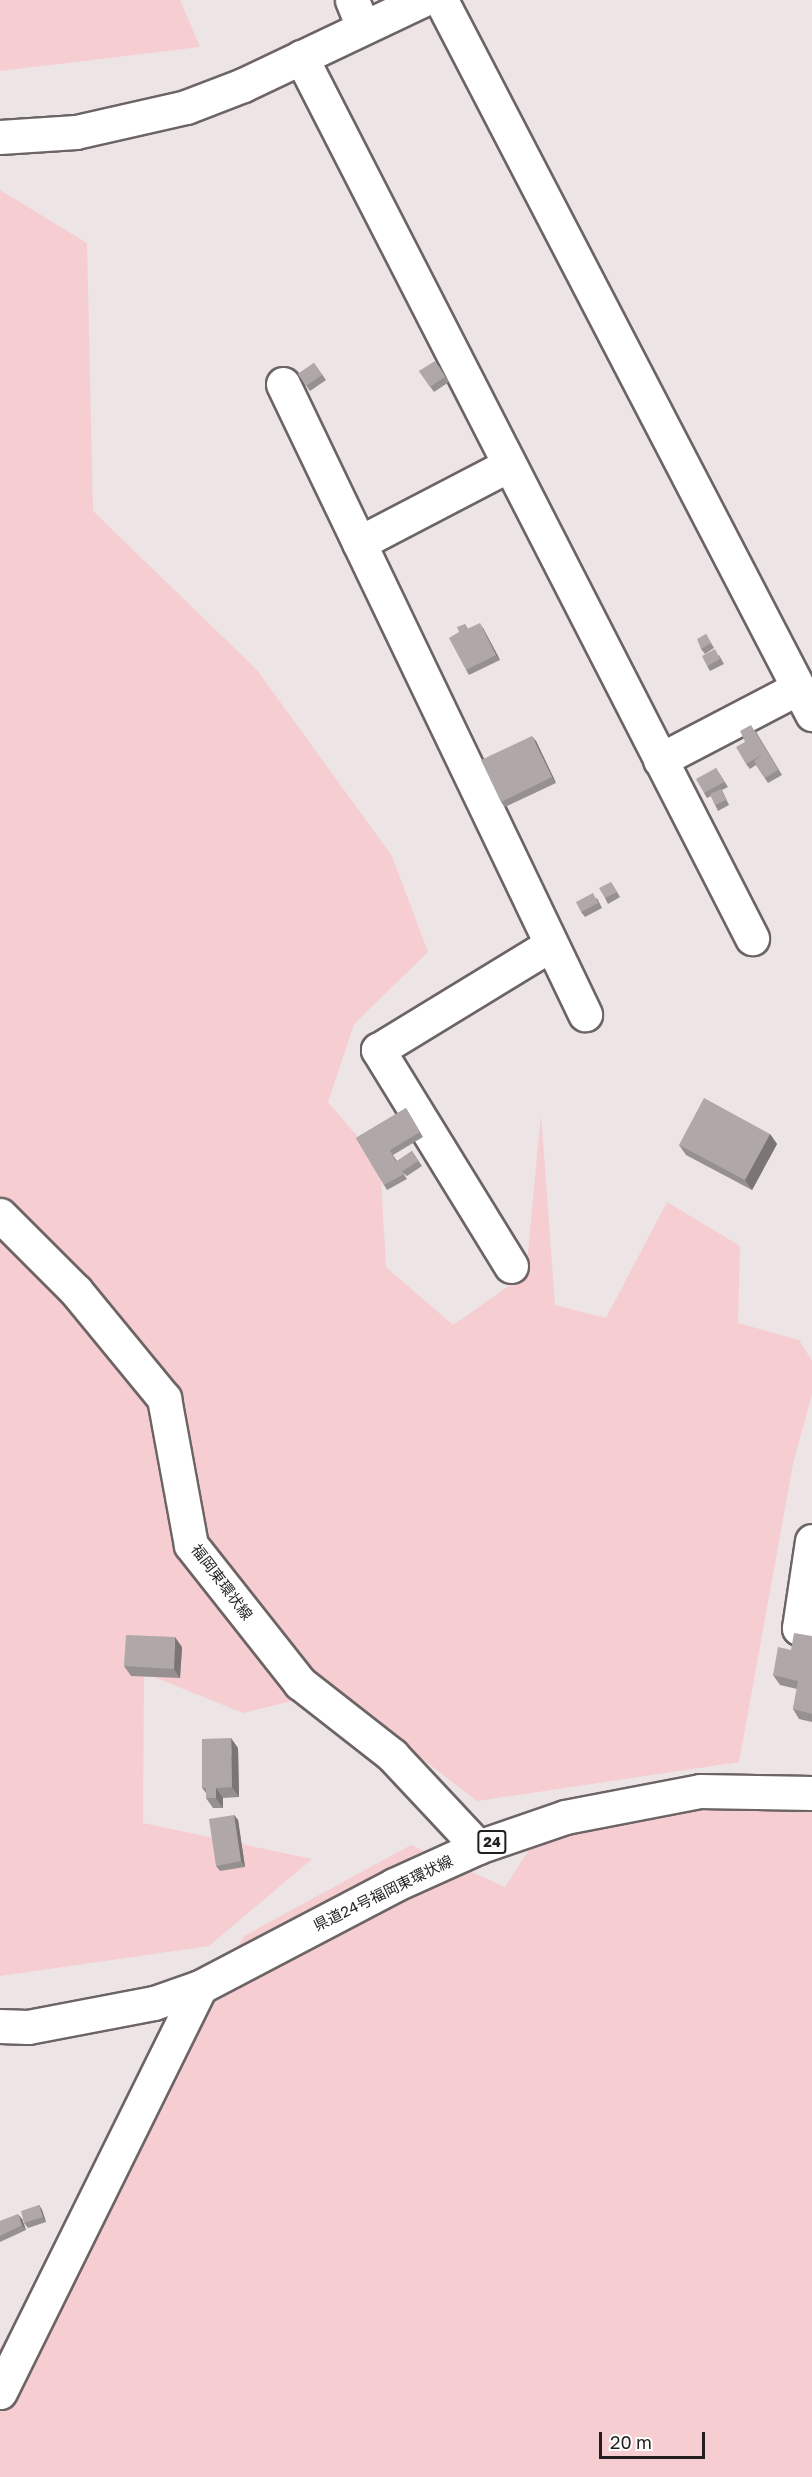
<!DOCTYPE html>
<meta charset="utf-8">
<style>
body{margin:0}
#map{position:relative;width:812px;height:2477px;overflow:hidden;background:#ede4e5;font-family:"Golos Text","Noto Sans JP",sans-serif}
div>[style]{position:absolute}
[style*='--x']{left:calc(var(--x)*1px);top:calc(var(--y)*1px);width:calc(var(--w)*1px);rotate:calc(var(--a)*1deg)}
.green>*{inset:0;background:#f6cdd1}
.roads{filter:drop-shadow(2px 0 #6c6465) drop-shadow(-2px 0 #6c6465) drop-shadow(0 2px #6c6465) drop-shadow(0 -2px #6c6465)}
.street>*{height:33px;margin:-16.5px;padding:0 16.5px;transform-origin:16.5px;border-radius:16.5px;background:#fff}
.secondary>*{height:33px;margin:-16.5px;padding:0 16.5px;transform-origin:16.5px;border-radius:16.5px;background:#fff}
.primary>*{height:33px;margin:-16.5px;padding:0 16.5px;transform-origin:16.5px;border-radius:16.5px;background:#fff}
.wall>*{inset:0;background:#979090}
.shaded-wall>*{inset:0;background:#7b7576}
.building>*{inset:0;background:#b0a7a8}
span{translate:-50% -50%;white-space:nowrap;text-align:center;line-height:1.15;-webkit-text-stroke:4.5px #fff;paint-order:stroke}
.shield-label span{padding:2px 4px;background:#fff;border:2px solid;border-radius:4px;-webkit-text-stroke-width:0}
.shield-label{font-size:14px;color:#221f20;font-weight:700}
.street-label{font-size:15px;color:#221f20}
.scale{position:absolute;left:599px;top:2432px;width:106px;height:27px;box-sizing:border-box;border:3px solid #221f20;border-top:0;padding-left:8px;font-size:18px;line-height:21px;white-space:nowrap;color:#221f20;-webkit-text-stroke:4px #fff;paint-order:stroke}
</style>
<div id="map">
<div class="green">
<div style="clip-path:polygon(0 0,180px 0,200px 47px,0 71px)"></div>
<div style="clip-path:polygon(0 190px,87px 243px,93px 511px,257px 670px,392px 856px,428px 952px,354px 1024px,328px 1102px,380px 1163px,386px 1267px,453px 1325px,526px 1274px,541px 1114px,555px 1305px,606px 1318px,667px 1202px,740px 1246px,738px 1323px,799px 1340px,812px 1361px,812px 1394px,793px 1464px,739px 1762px,477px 1801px,334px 1691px,243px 1713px,144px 1673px,143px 1823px,312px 1859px,209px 1946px,0 1976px)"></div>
<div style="clip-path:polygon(812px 1796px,812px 2477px,0 2477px,0 2348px,244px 1936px,411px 1845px,505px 1887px,557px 1806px)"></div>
</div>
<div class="roads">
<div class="street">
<div style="--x:352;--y:0;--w:29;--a:68"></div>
<div style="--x:301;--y:57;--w:990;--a:62.89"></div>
<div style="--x:283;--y:384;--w:699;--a:64.39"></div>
<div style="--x:359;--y:543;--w:169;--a:-27.5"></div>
<div style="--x:660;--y:760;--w:153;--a:-27.6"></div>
<div style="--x:0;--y:1215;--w:107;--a:45"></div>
<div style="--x:76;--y:1291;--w:139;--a:50.6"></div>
<div style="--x:164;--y:1398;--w:149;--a:79.6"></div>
<div style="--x:191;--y:1545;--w:176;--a:51.7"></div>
<div style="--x:300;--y:1683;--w:117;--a:38"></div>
<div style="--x:392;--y:1755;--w:126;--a:46.9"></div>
<div style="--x:511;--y:1266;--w:254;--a:-121.6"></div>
<div style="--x:378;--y:1050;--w:202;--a:-31.4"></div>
<div style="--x:812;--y:1541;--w:88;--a:98.5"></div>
<div style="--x:799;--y:1628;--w:13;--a:9"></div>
</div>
<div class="secondary">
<div style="--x:441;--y:0;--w:805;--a:62.54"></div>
<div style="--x:0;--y:137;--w:76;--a:-3.8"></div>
<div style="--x:76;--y:132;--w:113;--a:-12.8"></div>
<div style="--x:186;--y:107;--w:61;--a:-21.1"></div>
<div style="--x:243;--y:85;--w:198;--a:-25.4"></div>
<div style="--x:0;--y:2392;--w:452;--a:-63.7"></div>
</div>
<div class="primary">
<div style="--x:0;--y:2026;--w:28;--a:2"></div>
<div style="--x:28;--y:2027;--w:128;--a:-10.8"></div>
<div style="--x:154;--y:2003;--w:49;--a:-19.2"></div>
<div style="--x:200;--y:1987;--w:219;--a:-27.7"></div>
<div style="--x:394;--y:1885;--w:92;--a:-24.3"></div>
<div style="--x:478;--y:1847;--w:92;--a:-19"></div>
<div style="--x:565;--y:1817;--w:137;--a:-10.9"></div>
<div style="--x:700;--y:1791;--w:112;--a:1"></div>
</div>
</div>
<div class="wall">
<div style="clip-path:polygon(314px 363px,326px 380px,310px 391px,298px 374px)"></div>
<div style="clip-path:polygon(439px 366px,449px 382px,434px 392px,419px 371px)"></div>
<div style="clip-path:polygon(465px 624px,468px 629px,483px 628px,500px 660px,469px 675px,466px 670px,459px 632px)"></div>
<div style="clip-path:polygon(706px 634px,714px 648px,705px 654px,701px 649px)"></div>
<div style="clip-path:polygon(719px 655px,724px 664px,710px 671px,707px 666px)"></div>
<div style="clip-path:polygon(755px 730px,782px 775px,768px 783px,756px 765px,750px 769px,746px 764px,745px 742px)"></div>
<div style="clip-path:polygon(536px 741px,556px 783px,505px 807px,501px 802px)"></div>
<div style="clip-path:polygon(716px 768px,728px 787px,722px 790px,729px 805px,718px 811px,711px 796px,707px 798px,704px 793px)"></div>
<div style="clip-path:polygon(611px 882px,620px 897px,608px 904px,605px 898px)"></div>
<div style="clip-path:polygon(597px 898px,602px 908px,585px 917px,581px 912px)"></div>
<div style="clip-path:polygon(406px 1108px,423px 1137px,393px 1155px,397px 1161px,412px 1151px,422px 1166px,407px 1176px,403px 1173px,407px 1179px,387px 1190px,356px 1138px)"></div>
<div style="clip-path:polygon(770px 1134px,777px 1144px,752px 1190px,686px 1155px,679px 1145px)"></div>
<div style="clip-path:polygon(812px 1636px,812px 1722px,799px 1719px,793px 1709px,797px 1689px,780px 1685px,773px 1675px,791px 1650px)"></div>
<div style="clip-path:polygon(182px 1647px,180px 1678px,131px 1676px,124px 1666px)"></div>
<div style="clip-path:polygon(238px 1748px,239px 1797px,223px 1798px,223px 1808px,213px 1808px,206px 1798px,206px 1793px,202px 1788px)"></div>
<div style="clip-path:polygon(234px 1815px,238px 1820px,245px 1867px,220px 1871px,216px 1866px)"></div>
<div style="clip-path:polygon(39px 2205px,42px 2210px,46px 2222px,28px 2228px,24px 2223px)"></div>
<div style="clip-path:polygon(22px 2219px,26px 2230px,0 2242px,0 2221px)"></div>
</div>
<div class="shaded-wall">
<div style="clip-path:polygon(480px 623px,483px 628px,500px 660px,496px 655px)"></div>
<div style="clip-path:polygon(532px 736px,536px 741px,556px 783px,552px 777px)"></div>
<div style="clip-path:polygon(770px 1134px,777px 1144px,752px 1190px,745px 1180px)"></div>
<div style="clip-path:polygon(175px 1637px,182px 1647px,180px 1678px,174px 1669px)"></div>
<div style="clip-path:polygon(231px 1738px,238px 1748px,239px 1797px,232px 1787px)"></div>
<div style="clip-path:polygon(216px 1788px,223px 1798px,223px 1808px,216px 1798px)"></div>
<div style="clip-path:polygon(234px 1815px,238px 1820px,245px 1867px,241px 1861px)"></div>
<div style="clip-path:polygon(39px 2205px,42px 2210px,46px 2222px,43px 2217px)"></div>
<div style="clip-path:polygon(18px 2214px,22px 2219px,26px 2230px,22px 2225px)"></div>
</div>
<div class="building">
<div style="clip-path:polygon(435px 361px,445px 377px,430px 387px,419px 371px)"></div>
<div style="clip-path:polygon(314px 363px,322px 375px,306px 386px,298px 374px)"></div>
<div style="clip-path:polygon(480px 623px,496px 655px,466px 670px,449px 638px,459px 632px,457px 627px,465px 624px,467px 629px)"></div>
<div style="clip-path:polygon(706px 634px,711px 643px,701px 649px,697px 639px)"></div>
<div style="clip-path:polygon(715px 649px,720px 659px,707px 666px,702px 656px)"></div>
<div style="clip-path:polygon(751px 725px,778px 770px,765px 778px,754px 761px,763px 754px,746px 764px,736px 747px,745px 742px,740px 731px)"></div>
<div style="clip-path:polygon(532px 736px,552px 777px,501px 802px,481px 760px)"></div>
<div style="clip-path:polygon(716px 768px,724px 782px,704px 793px,696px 779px)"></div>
<div style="clip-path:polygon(721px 789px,726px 800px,715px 805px,710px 794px)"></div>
<div style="clip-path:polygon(611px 882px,617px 892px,605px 898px,599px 888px)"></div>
<div style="clip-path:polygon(593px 893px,598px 903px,581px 912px,576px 902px)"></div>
<div style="clip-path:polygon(704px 1098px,770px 1134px,745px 1180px,679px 1145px)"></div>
<div style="clip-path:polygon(406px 1108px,420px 1132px,390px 1150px,396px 1162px,412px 1151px,418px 1161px,403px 1171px,400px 1167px,404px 1174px,384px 1185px,356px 1138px)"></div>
<div style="clip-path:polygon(794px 1633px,812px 1636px,812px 1714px,793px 1709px,798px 1681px,773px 1675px,778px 1647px,791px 1650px)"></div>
<div style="clip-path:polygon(126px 1635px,175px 1637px,174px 1669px,124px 1666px)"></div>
<div style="clip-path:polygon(231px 1738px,232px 1787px,216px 1788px,216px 1798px,206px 1798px,206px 1788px,202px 1788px,202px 1739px)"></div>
<div style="clip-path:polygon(234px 1815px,241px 1861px,216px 1866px,209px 1819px)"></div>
<div style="clip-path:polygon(39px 2205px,43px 2217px,24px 2223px,21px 2211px)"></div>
<div style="clip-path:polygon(18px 2214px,22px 2225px,0 2236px,0 2221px)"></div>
</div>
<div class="shield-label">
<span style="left:492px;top:1842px">24</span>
</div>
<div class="street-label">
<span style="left:222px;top:1582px;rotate:53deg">福岡東環状線</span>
<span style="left:383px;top:1893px;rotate:-26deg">県道24号福岡東環状線</span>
</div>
<div class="scale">20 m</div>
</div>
